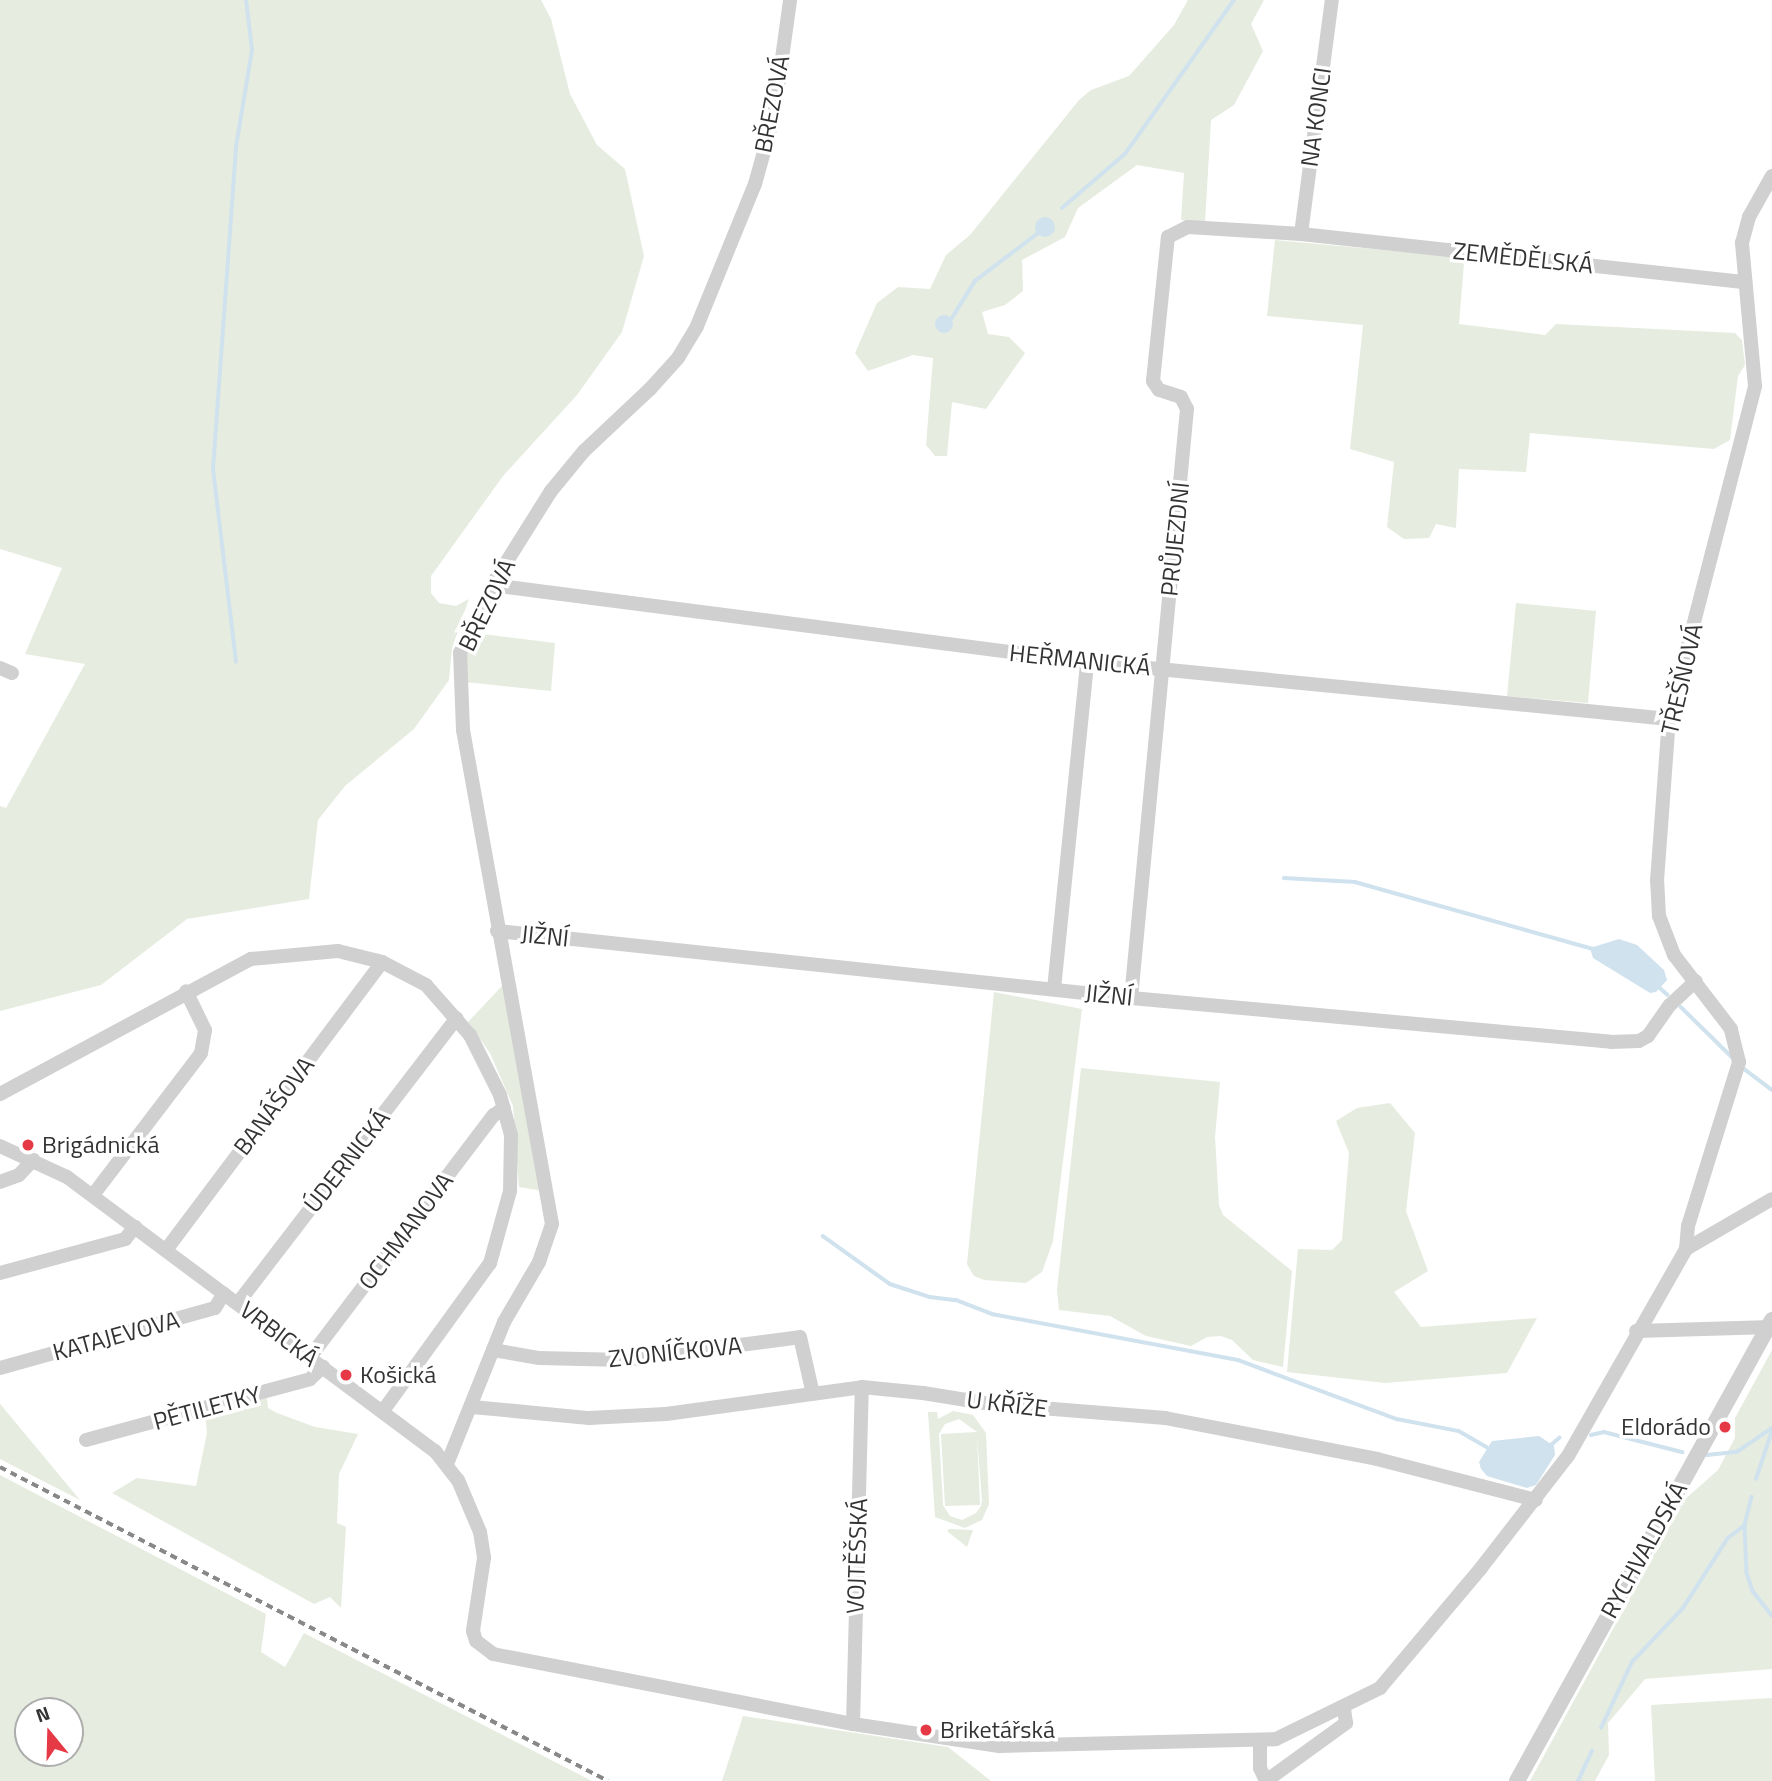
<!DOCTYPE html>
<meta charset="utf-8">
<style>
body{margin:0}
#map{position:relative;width:1772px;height:1781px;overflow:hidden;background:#fff;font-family:"Titillium Web",sans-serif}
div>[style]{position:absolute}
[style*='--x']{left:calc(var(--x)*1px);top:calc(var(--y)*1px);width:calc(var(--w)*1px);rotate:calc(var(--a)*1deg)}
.green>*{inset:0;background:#e6ecdf}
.water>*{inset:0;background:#cfe2ee}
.round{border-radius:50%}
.stream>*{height:3.5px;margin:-1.75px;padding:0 1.75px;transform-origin:1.75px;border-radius:1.75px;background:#cfe2ee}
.minor>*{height:14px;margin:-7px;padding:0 7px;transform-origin:7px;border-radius:7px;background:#d0d0d0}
.tertiary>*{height:16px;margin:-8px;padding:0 8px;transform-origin:8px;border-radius:8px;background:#d0d0d0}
.rail>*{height:3.5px;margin-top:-1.75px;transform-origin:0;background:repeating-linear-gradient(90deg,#888 0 7px,transparent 0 12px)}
.dots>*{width:19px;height:19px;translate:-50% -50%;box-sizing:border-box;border:4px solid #fff;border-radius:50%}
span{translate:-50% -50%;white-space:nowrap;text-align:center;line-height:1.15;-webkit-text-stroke:7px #fff;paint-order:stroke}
.street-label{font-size:24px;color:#333}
.poi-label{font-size:24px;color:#333}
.left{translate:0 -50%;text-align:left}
.right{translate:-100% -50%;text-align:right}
.north{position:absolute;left:14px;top:1697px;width:70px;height:70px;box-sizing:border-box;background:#fff;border:2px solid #adadad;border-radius:50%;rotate:341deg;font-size:19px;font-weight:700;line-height:28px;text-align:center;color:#333}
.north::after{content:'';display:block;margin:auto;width:24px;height:32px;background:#e63946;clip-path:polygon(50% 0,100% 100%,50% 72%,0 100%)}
</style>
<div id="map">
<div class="green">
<div style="clip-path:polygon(0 0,541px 0,551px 19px,570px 94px,597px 145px,625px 169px,644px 256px,622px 332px,577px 395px,503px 476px,431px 576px,431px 593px,439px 603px,456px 606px,469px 599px,452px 648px,449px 680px,414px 729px,345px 786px,318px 820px,309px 899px,187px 919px,101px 985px,0 1011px,0 806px,6px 808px,85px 664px,25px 654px,62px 568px,0 549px)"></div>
<div style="clip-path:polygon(1188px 0,1264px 0,1251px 24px,1263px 51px,1234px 105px,1211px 120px,1205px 223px,1181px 220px,1184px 173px,1137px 165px,1078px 208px,1065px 237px,1022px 260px,1023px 291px,1005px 305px,982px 312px,988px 334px,1009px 337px,1025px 353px,986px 409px,952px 402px,947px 456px,935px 456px,926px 445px,933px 358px,913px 355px,868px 371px,855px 353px,877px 303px,898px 287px,930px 289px,946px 255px,970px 235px,1079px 100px,1091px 90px,1129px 76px,1174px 25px)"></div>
<div style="clip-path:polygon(1275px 240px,1459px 257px,1464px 263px,1459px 324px,1545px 335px,1556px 324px,1735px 333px,1742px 340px,1745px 365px,1738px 376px,1730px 440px,1714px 449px,1530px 433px,1526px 472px,1459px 469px,1456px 528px,1436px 524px,1429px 538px,1404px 539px,1387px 527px,1394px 462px,1350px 449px,1363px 325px,1267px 316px)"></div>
<div style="clip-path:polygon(1516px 603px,1596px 611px,1588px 703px,1507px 696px)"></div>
<div style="clip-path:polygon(474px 633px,555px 643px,551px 691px,465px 682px,465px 660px)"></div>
<div style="clip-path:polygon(503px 985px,544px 1191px,519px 1187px,513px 1106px,490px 1053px,468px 1022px)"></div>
<div style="clip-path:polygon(994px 992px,1082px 1009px,1053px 1241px,1042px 1272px,1026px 1283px,984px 1280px,974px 1276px,967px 1264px)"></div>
<div style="clip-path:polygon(1081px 1068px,1220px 1082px,1215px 1137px,1219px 1205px,1223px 1215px,1292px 1271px,1283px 1367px,1253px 1360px,1232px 1340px,1221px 1336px,1207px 1337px,1191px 1346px,1146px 1336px,1110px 1316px,1059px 1310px,1057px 1290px)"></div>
<div style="clip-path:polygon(1390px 1103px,1415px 1133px,1406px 1211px,1428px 1271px,1394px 1292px,1421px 1327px,1537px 1318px,1507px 1373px,1385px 1383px,1287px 1372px,1298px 1249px,1332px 1250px,1342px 1240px,1349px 1153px,1336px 1121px,1357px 1108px)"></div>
<div style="clip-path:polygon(1772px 1350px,1772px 1669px,1645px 1679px,1608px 1723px,1609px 1755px,1595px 1781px,1530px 1781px,1683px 1501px,1718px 1470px,1735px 1438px,1735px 1418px)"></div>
<div style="clip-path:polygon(267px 1398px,268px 1408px,277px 1413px,315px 1427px,358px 1434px,339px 1474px,337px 1523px,346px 1527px,341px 1608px,330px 1597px,314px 1604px,112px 1493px,137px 1478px,196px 1486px,207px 1433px,205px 1413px)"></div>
<div style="clip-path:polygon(0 1404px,1px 1405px,80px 1500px,0 1459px)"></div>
<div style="clip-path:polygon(evenodd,953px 1411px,973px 1415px,986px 1433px,989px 1504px,982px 1520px,965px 1528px,935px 1517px,928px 1412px,937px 1412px,938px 1419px,953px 1411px,959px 1419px,977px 1432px,941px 1434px,945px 1506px,980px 1505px,977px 1437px,982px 1500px,981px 1506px,976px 1513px,962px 1520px,950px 1516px,943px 1505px,939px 1434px,945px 1424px,959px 1419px)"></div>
<div style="clip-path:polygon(evenodd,0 1475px,266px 1614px,261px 1652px,285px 1667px,304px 1633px,592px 1781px,0 1781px,0 1475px,70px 1711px,70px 1753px,28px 1753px,28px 1711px,70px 1711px)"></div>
<div style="clip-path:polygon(973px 1530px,967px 1547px,947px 1531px,949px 1529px)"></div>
<div style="clip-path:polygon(1772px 1698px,1772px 1781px,1655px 1781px,1651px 1705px)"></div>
<div style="clip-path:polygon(743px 1716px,948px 1747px,991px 1781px,722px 1781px)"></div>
</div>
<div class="water">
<div class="round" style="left:1035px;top:217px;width:20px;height:20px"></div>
<div class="round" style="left:935px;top:315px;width:18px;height:18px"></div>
<div style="clip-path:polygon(1619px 939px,1637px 945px,1664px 970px,1667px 980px,1656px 992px,1650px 993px,1593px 958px,1590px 948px)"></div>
<div style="clip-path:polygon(1539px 1436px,1554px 1446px,1555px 1455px,1536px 1485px,1527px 1488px,1487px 1476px,1481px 1469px,1479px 1462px,1492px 1441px)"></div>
</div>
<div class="stream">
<div style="--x:1062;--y:208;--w:83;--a:-40.6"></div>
<div style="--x:1125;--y:154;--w:189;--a:-54.7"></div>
<div style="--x:952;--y:318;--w:44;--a:-58.1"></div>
<div style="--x:975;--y:281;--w:78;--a:-37.2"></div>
<div style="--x:236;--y:662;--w:194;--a:-96.8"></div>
<div style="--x:213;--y:469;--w:323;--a:-85.9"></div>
<div style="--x:236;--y:147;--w:98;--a:-80.6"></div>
<div style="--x:252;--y:50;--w:50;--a:-96.8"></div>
<div style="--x:1284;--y:878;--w:71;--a:3.2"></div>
<div style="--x:1355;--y:882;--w:248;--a:15.7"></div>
<div style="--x:1658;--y:986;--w:13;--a:42"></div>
<div style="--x:1681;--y:1007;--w:71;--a:44.4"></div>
<div style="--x:1743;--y:1068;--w:36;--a:37"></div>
<div style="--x:823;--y:1236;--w:82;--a:35.6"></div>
<div style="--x:890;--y:1284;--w:42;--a:18"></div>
<div style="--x:930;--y:1297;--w:26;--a:7"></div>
<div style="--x:956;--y:1300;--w:39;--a:21"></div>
<div style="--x:992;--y:1314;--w:250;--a:10.6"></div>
<div style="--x:1238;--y:1360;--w:170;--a:20.4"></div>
<div style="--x:1397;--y:1419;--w:63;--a:11"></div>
<div style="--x:1459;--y:1431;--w:32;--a:30"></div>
<div style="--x:1591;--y:1435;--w:13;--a:-13"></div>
<div style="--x:1604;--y:1432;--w:81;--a:14.4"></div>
<div style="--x:1551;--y:1445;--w:11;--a:-41"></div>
<div style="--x:1707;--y:1455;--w:30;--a:-6"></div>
<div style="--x:1737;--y:1452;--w:42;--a:-34.4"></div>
<div style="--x:1756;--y:1479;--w:51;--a:-71.6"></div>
<div style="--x:1752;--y:1497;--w:29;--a:104"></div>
<div style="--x:1745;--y:1525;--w:48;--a:87.6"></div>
<div style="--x:1747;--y:1573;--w:19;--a:72"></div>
<div style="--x:1753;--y:1591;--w:31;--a:52"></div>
<div style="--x:1601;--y:1728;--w:73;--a:-64.8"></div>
<div style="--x:1632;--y:1662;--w:74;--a:-46.6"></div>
<div style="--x:1683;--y:1608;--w:83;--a:-57.3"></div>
<div style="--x:1728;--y:1538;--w:21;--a:-37"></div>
<div style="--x:1578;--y:1781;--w:33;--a:-65"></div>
</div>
<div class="minor">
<div style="--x:1301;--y:234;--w:236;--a:-82.5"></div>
<div style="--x:492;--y:585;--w:600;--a:7.37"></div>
<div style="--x:1087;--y:662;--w:585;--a:5.59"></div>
<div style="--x:0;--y:668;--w:13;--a:23"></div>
<div style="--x:497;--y:931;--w:638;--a:6.03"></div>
<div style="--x:1131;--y:998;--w:482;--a:5.2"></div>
<div style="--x:1611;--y:1042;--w:28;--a:-2"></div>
<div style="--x:1639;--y:1041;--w:10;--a:-29"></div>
<div style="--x:1648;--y:1036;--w:38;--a:-55"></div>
<div style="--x:1670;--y:1005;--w:35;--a:-43"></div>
<div style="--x:1054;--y:989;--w:329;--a:-84.2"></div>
<div style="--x:1131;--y:998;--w:592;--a:-84.57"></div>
<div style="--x:1187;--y:409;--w:13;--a:-117"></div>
<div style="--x:1181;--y:397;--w:23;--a:-162"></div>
<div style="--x:1159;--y:390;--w:11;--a:-124"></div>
<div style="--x:1153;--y:381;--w:145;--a:-84.1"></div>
<div style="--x:1168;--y:237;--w:22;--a:-27"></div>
<div style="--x:1188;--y:227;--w:113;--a:3.5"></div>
<div style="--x:1301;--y:234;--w:447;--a:6.2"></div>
<div style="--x:0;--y:1094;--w:285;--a:-28.3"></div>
<div style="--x:251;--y:959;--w:87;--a:-5.3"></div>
<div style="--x:338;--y:951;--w:45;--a:14"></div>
<div style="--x:382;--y:962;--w:50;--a:27.6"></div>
<div style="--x:426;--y:985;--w:67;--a:48.7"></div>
<div style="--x:470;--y:1035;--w:67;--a:63.4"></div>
<div style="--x:500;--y:1095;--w:41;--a:74.6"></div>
<div style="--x:511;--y:1135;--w:56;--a:91"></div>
<div style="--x:510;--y:1191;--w:75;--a:105.5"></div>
<div style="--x:490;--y:1263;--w:183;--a:125.9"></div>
<div style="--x:0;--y:1146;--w:74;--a:24.8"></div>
<div style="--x:67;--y:1177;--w:459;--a:36.7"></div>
<div style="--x:435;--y:1451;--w:37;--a:52"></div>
<div style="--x:458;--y:1480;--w:56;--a:67.1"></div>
<div style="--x:480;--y:1532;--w:26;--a:81"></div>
<div style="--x:484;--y:1558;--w:74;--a:98.6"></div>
<div style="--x:473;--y:1631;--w:10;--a:73"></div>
<div style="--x:476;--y:1641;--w:21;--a:37"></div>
<div style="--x:493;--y:1654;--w:367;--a:11"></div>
<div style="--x:853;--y:1724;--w:148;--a:8.6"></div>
<div style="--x:999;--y:1746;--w:277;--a:-1.4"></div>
<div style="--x:1276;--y:1739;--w:116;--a:-26.1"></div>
<div style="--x:1380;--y:1688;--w:157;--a:-49.9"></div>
<div style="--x:1481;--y:1568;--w:142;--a:-52.2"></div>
<div style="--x:1568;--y:1456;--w:238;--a:-60.3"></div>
<div style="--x:1686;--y:1249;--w:99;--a:-30.2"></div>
<div style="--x:0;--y:1182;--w:20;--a:-20"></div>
<div style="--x:19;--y:1175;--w:21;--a:-47"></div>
<div style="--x:93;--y:1195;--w:178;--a:-52.7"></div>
<div style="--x:201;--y:1053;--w:23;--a:-80"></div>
<div style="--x:205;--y:1030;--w:43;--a:-116"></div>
<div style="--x:1686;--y:1249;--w:23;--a:-85"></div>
<div style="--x:1688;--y:1226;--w:172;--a:-72.7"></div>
<div style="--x:1739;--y:1062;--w:34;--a:-104"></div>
<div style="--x:1731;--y:1029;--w:93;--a:-127.6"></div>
<div style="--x:1674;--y:955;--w:42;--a:-111"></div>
<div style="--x:1659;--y:916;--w:35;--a:-93"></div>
<div style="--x:1657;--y:881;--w:162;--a:-85.8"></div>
<div style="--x:1669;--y:719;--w:344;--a:-75.5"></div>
<div style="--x:1755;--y:386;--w:144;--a:-95.2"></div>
<div style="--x:1742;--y:243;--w:27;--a:-75"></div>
<div style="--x:1749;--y:217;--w:47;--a:-60.7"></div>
<div style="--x:166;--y:1250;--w:360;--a:-53.1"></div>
<div style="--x:0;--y:1273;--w:130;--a:-15.2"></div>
<div style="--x:125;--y:1239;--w:16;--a:-50"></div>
<div style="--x:238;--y:1303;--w:359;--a:-52.5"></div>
<div style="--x:1636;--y:1331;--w:136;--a:-1.7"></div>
<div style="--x:493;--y:1350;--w:47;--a:9.9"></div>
<div style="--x:539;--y:1358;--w:85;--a:1.3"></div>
<div style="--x:624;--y:1360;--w:177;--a:-7.4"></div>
<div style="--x:800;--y:1337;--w:58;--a:77.2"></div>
<div style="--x:310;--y:1357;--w:304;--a:-52.8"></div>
<div style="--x:494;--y:1115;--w:12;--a:-35"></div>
<div style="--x:0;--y:1368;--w:223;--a:-15.6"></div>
<div style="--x:215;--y:1308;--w:17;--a:-59"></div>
<div style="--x:472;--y:1407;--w:118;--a:5.4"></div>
<div style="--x:589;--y:1418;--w:77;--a:-3"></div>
<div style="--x:666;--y:1414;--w:198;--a:-7.8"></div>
<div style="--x:862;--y:1387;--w:61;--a:5.6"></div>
<div style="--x:923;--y:1393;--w:69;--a:9.2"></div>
<div style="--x:991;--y:1404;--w:175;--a:4.6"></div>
<div style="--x:1165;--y:1418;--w:216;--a:10.9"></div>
<div style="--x:1377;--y:1459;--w:164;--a:14.5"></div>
<div style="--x:86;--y:1440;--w:232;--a:-15.2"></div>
<div style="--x:310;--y:1379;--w:18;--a:-43"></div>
<div style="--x:447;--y:1464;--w:153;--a:-68.1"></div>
<div style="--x:504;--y:1322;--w:69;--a:-59.7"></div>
<div style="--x:539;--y:1262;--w:40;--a:-71.1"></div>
<div style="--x:552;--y:1224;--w:502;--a:-100.21"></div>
<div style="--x:463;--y:730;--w:77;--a:-92.2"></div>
<div style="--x:460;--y:653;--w:75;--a:-64.8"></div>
<div style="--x:492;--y:585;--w:111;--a:-57.9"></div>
<div style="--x:551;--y:491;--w:52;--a:-50.5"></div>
<div style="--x:584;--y:451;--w:91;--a:-43.2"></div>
<div style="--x:650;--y:389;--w:42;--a:-47.9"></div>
<div style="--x:678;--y:358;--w:37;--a:-59"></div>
<div style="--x:697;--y:326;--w:153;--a:-67.8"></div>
<div style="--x:755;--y:184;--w:71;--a:-74.4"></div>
<div style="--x:774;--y:116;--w:117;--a:-82.1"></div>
<div style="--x:853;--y:1724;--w:337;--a:-88.5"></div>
<div style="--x:1260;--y:1741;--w:27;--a:90"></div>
<div style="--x:1260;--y:1768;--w:14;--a:65"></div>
<div style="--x:1266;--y:1781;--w:99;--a:-35.9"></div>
<div style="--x:1346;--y:1723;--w:15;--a:-98"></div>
</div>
<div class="tertiary">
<div style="--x:1517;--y:1781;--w:527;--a:-61.05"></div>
</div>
<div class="rail">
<div style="--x:0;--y:1467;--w:684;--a:27.31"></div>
</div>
<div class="dots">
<div style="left:28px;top:1145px;background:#e63946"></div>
<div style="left:346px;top:1375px;background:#e63946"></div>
<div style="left:1725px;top:1427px;background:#e63946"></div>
<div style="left:926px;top:1730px;background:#e63946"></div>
</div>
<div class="street-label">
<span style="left:772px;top:104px;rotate:-79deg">BŘEZOVÁ</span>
<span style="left:1316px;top:117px;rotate:-82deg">NA KONCI</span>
<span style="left:1523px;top:258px;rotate:6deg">ZEMĚDĚLSKÁ</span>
<span style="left:1175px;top:539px;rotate:-84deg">PRŮJEZDNÍ</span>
<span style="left:487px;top:605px;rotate:-64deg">BŘEZOVÁ</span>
<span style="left:1080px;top:660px;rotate:6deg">HEŘMANICKÁ</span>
<span style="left:1682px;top:679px;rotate:-77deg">TŘEŠŇOVÁ</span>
<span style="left:545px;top:936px;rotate:6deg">JIŽNÍ</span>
<span style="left:1109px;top:995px;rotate:6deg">JIŽNÍ</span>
<span style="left:274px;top:1106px;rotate:-53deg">BANÁŠOVA</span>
<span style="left:347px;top:1161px;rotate:-52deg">ÚDERNICKÁ</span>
<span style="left:406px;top:1231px;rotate:-53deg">OCHMANOVA</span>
<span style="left:279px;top:1334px;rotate:37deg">VRBICKÁ</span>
<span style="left:116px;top:1336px;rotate:-15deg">KATAJEVOVA</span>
<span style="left:675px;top:1352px;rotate:-6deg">ZVONÍČKOVA</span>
<span style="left:1007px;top:1404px;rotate:7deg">U KŘÍŽE</span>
<span style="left:207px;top:1408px;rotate:-15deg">PĚTILETKY</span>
<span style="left:1644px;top:1550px;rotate:-61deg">RYCHVALDSKÁ</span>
<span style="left:857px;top:1556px;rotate:-88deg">VOJTĚŠSKÁ</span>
</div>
<div class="poi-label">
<span class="left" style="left:42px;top:1145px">Brigádnická</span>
<span class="left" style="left:360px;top:1375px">Košická</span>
<span class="right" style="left:1711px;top:1427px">Eldorádo</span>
<span class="left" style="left:940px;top:1730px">Briketářská</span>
</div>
<div class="north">N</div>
</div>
